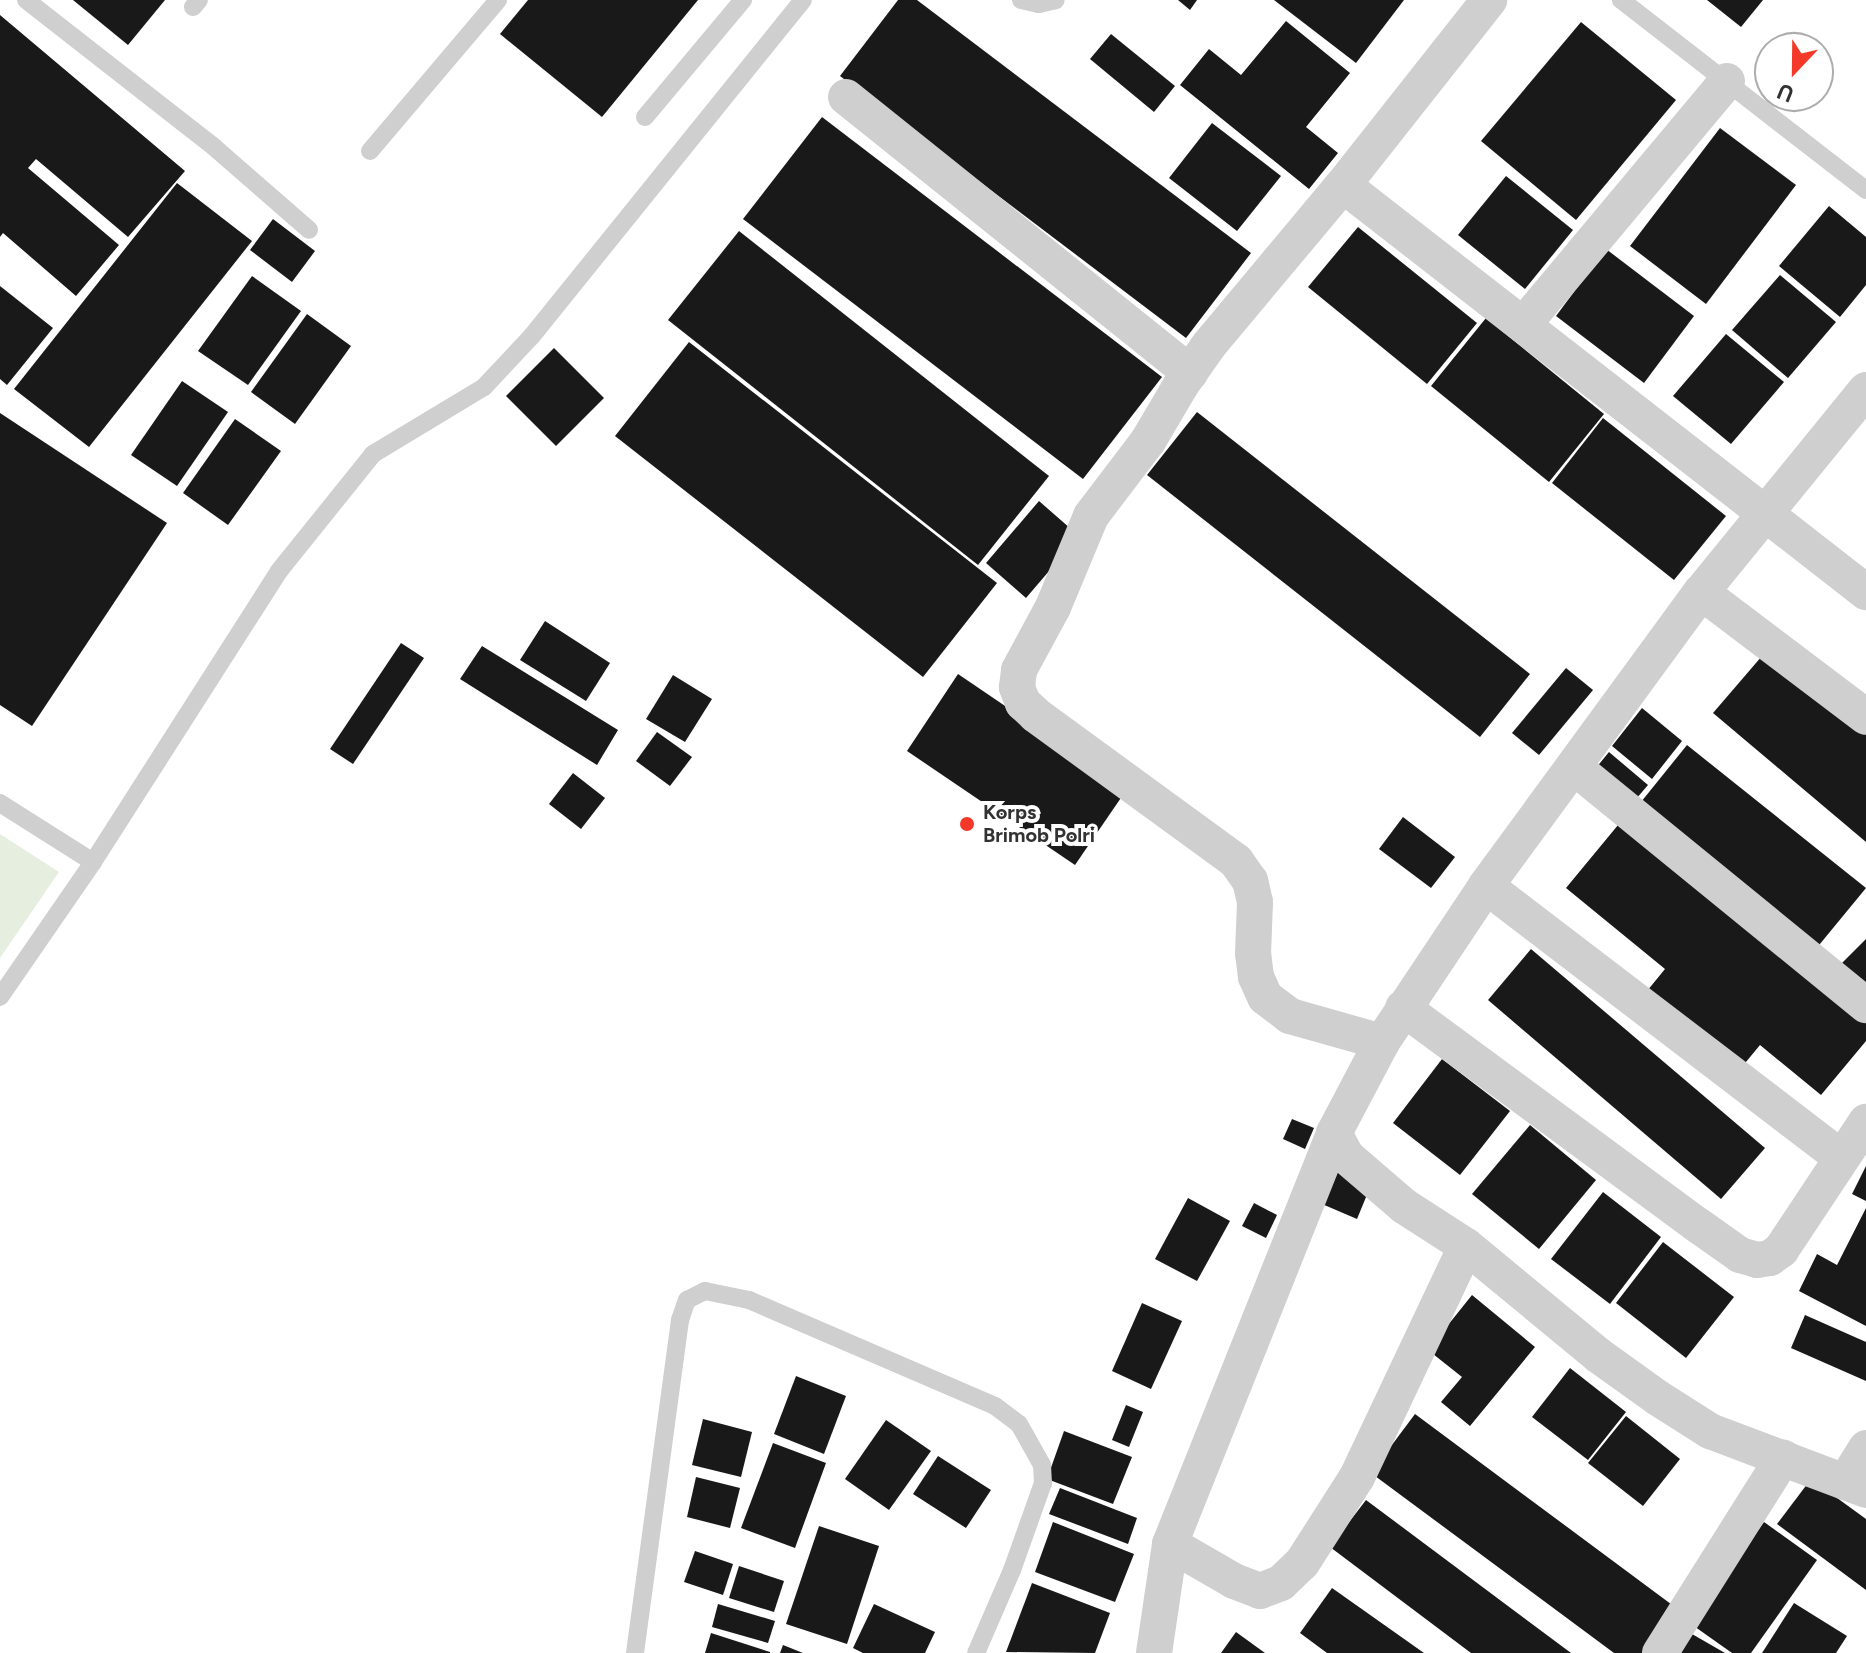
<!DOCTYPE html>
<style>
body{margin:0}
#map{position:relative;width:1866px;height:1653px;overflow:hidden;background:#fff;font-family:Figtree,sans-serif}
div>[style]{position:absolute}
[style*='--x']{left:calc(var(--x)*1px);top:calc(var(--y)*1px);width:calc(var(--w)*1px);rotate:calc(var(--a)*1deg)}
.green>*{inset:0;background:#e6efdf}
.building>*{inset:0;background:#191919}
.service>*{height:18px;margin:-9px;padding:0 9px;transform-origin:9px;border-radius:9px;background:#cfcfcf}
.minor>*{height:36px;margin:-18px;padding:0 18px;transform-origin:18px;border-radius:18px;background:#cfcfcf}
.dots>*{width:22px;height:22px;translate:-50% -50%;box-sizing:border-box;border:4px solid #fff;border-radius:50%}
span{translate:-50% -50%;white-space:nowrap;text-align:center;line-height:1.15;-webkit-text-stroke:8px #fff;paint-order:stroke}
.poi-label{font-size:20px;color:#323232;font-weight:700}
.left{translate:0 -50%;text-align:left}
.north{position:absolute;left:1754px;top:32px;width:80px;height:80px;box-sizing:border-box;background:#fff;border:2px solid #adadad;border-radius:50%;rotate:202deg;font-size:22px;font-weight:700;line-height:32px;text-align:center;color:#323232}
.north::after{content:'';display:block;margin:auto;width:28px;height:36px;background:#f43829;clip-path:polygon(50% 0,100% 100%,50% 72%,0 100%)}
</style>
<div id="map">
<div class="green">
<div style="clip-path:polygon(0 834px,59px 872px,0 958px)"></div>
</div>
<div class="building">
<div style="clip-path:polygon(73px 0,165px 0,128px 45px)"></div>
<div style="clip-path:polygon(528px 0,698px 0,602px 117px,500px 34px)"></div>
<div style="clip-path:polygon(898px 0,917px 0,1251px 253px,1186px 338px,840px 76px)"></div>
<div style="clip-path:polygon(1178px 0,1197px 0,1190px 10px)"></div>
<div style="clip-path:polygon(1274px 0,1404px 0,1356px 63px)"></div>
<div style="clip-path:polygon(1707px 0,1763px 0,1741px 27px)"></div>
<div style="clip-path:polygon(0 15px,185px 171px,128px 237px,36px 159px,28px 168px,119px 245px,76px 296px,3px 233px,0 237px)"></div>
<div style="clip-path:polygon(1286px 21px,1350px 73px,1306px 127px,1338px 153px,1309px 189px,1180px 85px,1209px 49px,1241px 75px)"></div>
<div style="clip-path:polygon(1581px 22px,1676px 100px,1576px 220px,1481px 141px)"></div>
<div style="clip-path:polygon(1111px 34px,1175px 86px,1154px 112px,1090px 59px)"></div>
<div style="clip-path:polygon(822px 117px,1162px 377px,1083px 479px,743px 219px)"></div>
<div style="clip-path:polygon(1212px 123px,1281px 176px,1237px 231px,1169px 178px)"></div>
<div style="clip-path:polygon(1720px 128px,1796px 185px,1706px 304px,1630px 246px)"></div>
<div style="clip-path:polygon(1506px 176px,1573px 230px,1525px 289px,1458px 235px)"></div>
<div style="clip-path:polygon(177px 183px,252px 241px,89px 447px,14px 389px)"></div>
<div style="clip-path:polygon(1829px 206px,1866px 237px,1866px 285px,1840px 317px,1779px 266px)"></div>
<div style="clip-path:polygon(273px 219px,315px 251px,292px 282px,250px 250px)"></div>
<div style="clip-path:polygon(1358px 227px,1477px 323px,1427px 384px,1308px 287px)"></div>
<div style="clip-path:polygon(739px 231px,1049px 476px,978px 565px,668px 320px)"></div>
<div style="clip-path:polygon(1606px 249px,1694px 316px,1644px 383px,1556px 316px)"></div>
<div style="clip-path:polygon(1780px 275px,1836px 322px,1788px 378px,1732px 330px)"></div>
<div style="clip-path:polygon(252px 276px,301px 311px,248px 385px,198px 351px)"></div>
<div style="clip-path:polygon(0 286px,53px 328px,7px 385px,0 379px)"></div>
<div style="clip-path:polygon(307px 314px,351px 346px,295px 424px,251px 392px)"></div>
<div style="clip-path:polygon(1486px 318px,1604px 414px,1549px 482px,1431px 386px)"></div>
<div style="clip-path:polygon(1726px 334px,1784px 382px,1731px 444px,1673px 396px)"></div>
<div style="clip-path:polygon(689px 342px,997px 583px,923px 677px,615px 436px)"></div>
<div style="clip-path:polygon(554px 348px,604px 398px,556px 446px,506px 396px)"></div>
<div style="clip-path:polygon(182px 381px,228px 412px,177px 486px,131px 455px)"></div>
<div style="clip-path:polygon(1197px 412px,1530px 674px,1480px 737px,1147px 475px)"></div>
<div style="clip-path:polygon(0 413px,167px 523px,32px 726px,0 705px)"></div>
<div style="clip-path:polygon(1603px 418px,1726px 516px,1674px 580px,1552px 483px)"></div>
<div style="clip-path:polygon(235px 419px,281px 451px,228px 525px,183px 493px)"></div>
<div style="clip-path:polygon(1039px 501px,1079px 536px,1026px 598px,986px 563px)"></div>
<div style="clip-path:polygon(545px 621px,610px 663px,586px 701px,520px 660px)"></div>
<div style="clip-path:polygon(401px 643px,424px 658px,353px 764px,330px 749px)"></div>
<div style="clip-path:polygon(482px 646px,618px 730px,597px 765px,460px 679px)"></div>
<div style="clip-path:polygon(1768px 649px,1866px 731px,1866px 842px,1713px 713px)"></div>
<div style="clip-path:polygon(1566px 668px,1593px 690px,1539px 755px,1512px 733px)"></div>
<div style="clip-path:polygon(958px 674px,1127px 789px,1075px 865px,907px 751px)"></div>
<div style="clip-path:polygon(673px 675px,712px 699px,685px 742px,646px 719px)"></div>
<div style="clip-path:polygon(1642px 708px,1682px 741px,1652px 779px,1612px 746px)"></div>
<div style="clip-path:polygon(657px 732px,692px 757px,670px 786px,636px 761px)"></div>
<div style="clip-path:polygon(1687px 745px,1866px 888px,1815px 950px,1637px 807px)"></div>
<div style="clip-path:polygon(1609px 752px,1648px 785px,1630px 806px,1591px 774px)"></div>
<div style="clip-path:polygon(573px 773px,605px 798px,581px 829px,549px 804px)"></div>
<div style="clip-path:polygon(1403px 817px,1455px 857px,1431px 888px,1379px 849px)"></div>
<div style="clip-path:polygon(1623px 819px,1866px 1018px,1866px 1041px,1821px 1095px,1760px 1045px,1741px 1068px,1647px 991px,1665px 969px,1566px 888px)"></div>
<div style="clip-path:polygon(1866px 939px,1866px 989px,1841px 964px)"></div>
<div style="clip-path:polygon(1531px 949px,1765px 1148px,1721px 1199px,1488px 1000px)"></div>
<div style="clip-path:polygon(1442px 1059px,1510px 1111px,1460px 1175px,1393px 1123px)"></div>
<div style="clip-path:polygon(1292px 1119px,1314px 1128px,1305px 1149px,1283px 1139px)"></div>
<div style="clip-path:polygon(1530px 1125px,1596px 1180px,1539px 1249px,1472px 1194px)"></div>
<div style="clip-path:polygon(1866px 1166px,1866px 1201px,1852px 1194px)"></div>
<div style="clip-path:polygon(1337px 1169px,1371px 1185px,1357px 1219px,1322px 1204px)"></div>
<div style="clip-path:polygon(1603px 1192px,1661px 1237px,1610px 1304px,1551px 1259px)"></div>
<div style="clip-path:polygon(1188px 1198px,1230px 1221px,1197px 1281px,1155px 1259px)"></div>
<div style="clip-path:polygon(1254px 1203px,1277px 1215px,1266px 1238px,1242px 1226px)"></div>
<div style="clip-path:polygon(1866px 1208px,1866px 1326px,1799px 1291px,1817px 1254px,1837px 1265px)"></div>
<div style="clip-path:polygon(1663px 1242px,1734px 1297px,1686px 1358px,1616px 1303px)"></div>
<div style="clip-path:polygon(1472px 1295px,1535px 1347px,1470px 1426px,1441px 1402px,1462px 1377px,1428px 1350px)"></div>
<div style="clip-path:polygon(1142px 1303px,1182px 1321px,1151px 1389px,1112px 1371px)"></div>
<div style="clip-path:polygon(1805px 1315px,1866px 1342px,1866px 1381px,1791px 1348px)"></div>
<div style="clip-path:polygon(1570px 1368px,1626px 1412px,1588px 1460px,1532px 1417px)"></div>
<div style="clip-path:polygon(796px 1376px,846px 1396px,824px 1454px,774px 1434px)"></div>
<div style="clip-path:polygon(1126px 1405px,1143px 1412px,1129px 1447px,1112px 1440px)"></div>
<div style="clip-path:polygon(1415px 1414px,1683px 1613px,1653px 1653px,1614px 1653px,1371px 1473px)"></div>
<div style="clip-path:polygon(1626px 1416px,1680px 1459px,1643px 1506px,1588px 1463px)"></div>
<div style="clip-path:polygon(703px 1419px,752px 1432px,741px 1477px,692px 1465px)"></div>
<div style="clip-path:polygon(886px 1420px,931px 1451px,889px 1510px,845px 1479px)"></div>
<div style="clip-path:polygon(1064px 1431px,1132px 1457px,1113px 1504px,1047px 1479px)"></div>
<div style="clip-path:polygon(773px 1443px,826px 1463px,795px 1548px,741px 1528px)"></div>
<div style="clip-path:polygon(938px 1456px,991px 1490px,966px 1528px,913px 1494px)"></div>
<div style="clip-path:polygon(696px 1477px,740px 1488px,730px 1528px,687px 1517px)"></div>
<div style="clip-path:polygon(1811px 1479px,1866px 1519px,1866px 1590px,1777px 1524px)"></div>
<div style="clip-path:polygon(1060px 1488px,1137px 1518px,1128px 1544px,1049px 1514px)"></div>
<div style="clip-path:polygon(1366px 1500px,1571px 1653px,1471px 1653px,1330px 1547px)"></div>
<div style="clip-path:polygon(1053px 1522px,1134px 1554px,1115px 1602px,1035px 1572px)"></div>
<div style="clip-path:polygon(1764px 1522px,1817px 1560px,1751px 1653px,1732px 1653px,1691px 1624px)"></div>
<div style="clip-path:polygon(819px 1526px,879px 1546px,847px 1644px,786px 1624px)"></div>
<div style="clip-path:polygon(695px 1551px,733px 1564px,723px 1595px,684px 1582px)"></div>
<div style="clip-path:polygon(739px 1566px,784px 1581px,774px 1612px,729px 1598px)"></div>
<div style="clip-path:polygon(1032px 1583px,1110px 1613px,1095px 1653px,1006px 1652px)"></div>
<div style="clip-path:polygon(1332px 1588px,1424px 1653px,1327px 1653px,1300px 1633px)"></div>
<div style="clip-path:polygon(1794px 1603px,1847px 1636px,1836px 1653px,1762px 1653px)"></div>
<div style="clip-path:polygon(718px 1604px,775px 1621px,768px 1643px,712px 1627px)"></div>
<div style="clip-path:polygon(874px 1604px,935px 1632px,925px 1653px,863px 1653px,853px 1648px)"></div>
<div style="clip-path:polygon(1236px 1632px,1265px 1653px,1221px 1653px)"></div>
<div style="clip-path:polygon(711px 1633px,770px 1652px,770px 1653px,705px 1653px)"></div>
<div style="clip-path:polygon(1692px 1634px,1725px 1653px,1681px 1653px)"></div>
<div style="clip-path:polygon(783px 1645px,803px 1653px,780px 1653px)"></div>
</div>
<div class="service">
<div style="--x:26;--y:0;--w:239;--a:38"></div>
<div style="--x:214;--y:147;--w:126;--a:41.1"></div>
<div style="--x:1021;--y:0;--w:18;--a:13"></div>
<div style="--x:1039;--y:4;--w:17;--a:-13"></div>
<div style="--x:1621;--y:0;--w:310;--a:37.8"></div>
<div style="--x:193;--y:7;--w:9;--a:-49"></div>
<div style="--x:645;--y:117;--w:153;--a:-50.1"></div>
<div style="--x:370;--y:151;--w:198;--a:-49.7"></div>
<div style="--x:0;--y:803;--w:110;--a:32.4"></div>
<div style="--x:0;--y:997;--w:164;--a:-55.4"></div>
<div style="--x:93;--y:862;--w:345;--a:-57.4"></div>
<div style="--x:279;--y:571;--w:150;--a:-51.2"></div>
<div style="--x:373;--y:454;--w:130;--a:-31.1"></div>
<div style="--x:484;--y:387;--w:69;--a:-46.8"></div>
<div style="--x:531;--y:337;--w:433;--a:-51.1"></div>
<div style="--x:635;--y:1653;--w:336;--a:-82.3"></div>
<div style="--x:680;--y:1320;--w:21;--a:-71"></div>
<div style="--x:687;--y:1300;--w:20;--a:-27"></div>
<div style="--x:705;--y:1291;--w:45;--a:11.6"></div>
<div style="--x:749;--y:1300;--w:268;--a:23.3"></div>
<div style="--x:995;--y:1406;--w:30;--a:37"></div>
<div style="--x:1019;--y:1424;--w:47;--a:60.7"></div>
<div style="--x:1042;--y:1465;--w:18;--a:87"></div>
<div style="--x:1043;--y:1483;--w:92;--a:109.6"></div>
<div style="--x:1012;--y:1570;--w:90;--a:113.4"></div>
</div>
<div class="minor">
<div style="--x:846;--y:97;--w:441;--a:38.7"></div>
<div style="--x:1343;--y:185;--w:663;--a:37.89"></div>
<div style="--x:1523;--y:325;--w:318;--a:-50.1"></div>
<div style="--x:1866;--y:390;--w:261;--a:129.2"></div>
<div style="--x:1701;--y:592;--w:364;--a:126.2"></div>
<div style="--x:1486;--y:886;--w:187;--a:123.7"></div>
<div style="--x:1382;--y:1042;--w:103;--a:117.8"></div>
<div style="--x:1334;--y:1133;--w:27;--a:62"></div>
<div style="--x:1347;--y:1157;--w:75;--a:40.7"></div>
<div style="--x:1404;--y:1206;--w:74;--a:32.8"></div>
<div style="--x:1466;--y:1246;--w:171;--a:39.5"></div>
<div style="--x:1598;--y:1355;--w:74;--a:35.6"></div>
<div style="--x:1658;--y:1398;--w:62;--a:32.4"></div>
<div style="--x:1710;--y:1431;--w:167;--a:20.7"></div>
<div style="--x:1701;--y:592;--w:207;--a:37.1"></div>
<div style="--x:1574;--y:767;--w:377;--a:39.2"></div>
<div style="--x:1486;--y:886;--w:447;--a:37.4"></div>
<div style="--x:1403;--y:1008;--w:368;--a:36.4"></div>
<div style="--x:1699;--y:1226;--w:50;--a:35.3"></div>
<div style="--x:1740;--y:1255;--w:18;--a:16"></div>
<div style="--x:1757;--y:1260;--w:13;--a:-9"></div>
<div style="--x:1770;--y:1258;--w:14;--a:-36"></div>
<div style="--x:1781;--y:1250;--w:154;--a:-56.4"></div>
<div style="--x:1382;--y:1042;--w:96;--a:-164.2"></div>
<div style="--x:1290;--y:1016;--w:31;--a:-143"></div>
<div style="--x:1265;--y:997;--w:22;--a:-114"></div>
<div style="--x:1256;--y:977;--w:23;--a:-97"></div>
<div style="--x:1253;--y:954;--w:52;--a:-87.8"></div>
<div style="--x:1255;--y:902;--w:22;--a:-103"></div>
<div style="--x:1250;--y:881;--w:24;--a:-125"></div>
<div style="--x:1236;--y:861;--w:248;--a:-143.9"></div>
<div style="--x:1036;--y:715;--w:18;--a:-137"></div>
<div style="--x:1023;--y:703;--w:17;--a:-111"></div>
<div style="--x:1017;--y:687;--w:17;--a:-83"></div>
<div style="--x:1019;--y:670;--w:72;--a:-61.6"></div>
<div style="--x:1053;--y:607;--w:99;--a:-67.3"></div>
<div style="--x:1091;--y:516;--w:94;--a:-52.8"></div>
<div style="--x:1148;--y:441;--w:65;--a:-59.5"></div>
<div style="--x:1181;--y:385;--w:49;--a:-55"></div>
<div style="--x:1209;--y:345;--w:209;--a:-50.1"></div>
<div style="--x:1343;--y:185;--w:236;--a:-51.7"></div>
<div style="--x:1845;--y:1482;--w:40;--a:-58"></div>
<div style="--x:1170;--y:1544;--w:74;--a:30"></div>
<div style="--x:1234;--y:1581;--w:28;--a:21"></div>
<div style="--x:1260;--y:1591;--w:22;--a:-21"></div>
<div style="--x:1281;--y:1583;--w:29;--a:-44"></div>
<div style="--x:1302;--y:1563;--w:102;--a:-57.4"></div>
<div style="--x:1357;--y:1477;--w:255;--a:-64.7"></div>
<div style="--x:1154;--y:1653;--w:110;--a:-81.6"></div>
<div style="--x:1170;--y:1544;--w:443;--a:-68.2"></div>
<div style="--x:1660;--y:1653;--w:231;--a:-57.8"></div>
</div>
<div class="dots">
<div style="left:967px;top:824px;background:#f43829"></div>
</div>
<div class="poi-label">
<span class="left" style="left:983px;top:824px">Korps<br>Brimob Polri</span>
</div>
<div class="north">U</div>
</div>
